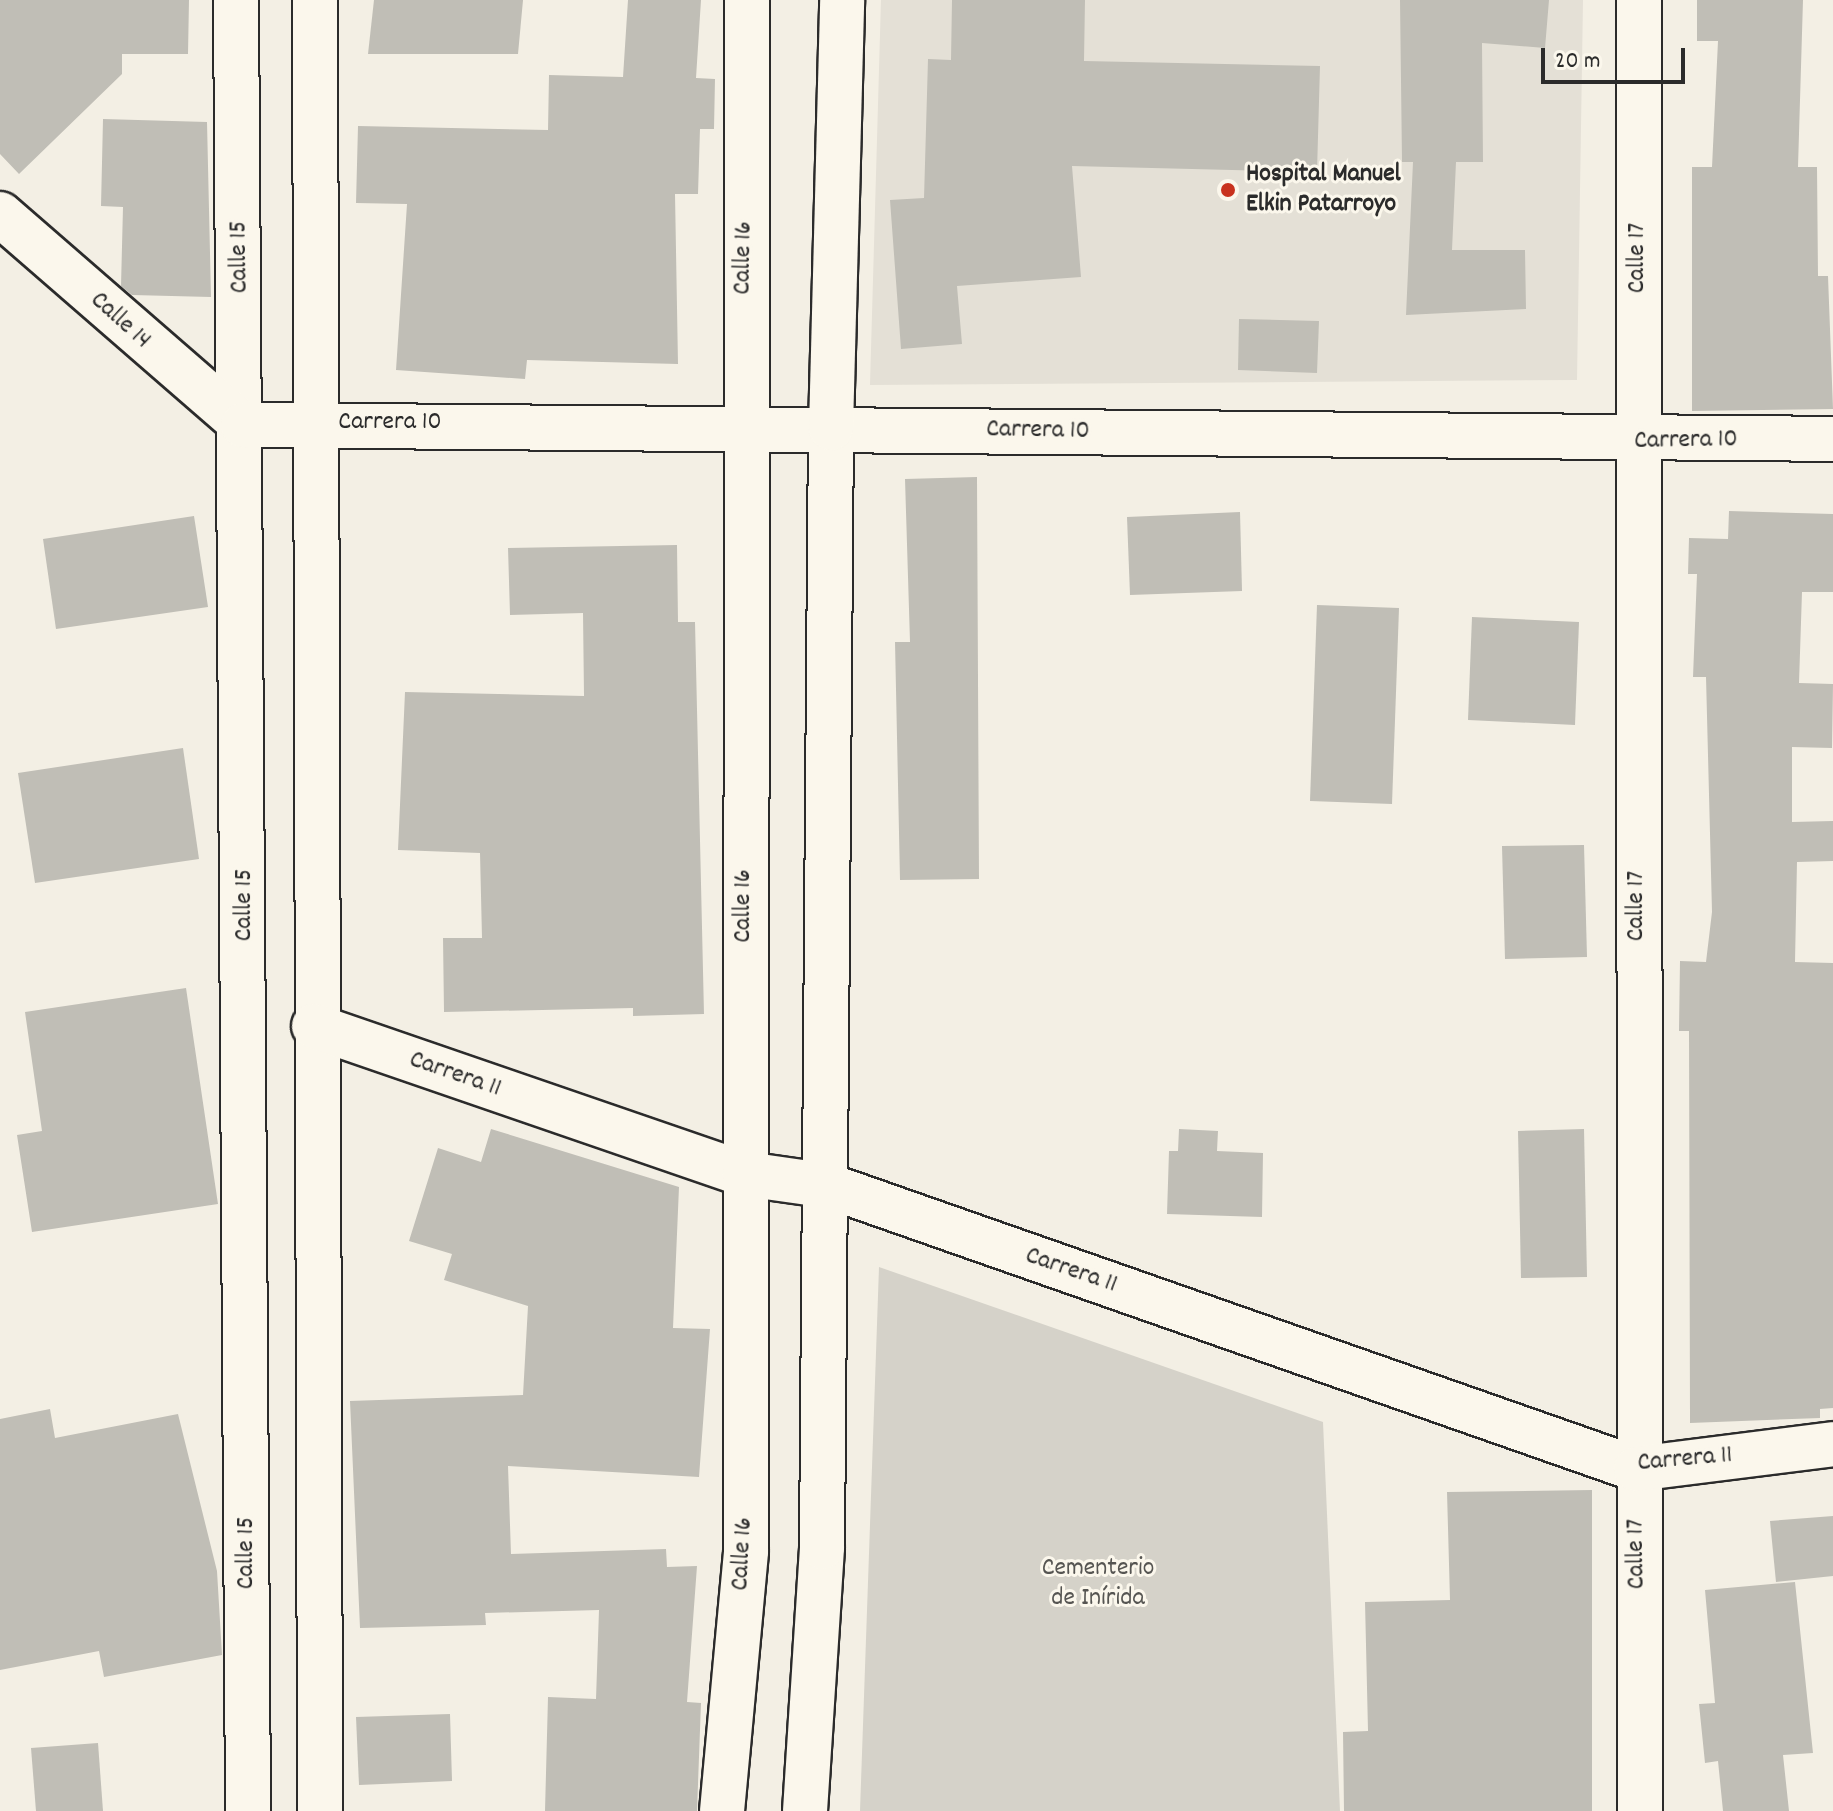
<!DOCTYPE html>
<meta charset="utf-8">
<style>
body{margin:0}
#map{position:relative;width:1833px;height:1811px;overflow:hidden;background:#f3efe4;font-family:Dekko,sans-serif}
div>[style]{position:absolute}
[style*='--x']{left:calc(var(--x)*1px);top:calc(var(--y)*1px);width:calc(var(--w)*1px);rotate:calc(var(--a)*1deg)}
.built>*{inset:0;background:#e4e0d6}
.green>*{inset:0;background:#d5d2c9}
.building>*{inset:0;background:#c0beb6}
.roads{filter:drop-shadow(2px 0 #2b2b2b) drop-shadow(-2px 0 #2b2b2b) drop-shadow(0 2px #2b2b2b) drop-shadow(0 -2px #2b2b2b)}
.minor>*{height:44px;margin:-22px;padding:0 22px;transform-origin:22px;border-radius:22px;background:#fbf7ec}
.dots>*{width:22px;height:22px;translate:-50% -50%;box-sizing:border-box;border:4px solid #fbf7ec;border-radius:50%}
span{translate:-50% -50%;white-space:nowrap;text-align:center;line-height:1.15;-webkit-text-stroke:6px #fbf7ec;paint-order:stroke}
.poi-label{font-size:26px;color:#2b2b2b;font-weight:700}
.left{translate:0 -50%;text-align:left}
.street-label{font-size:26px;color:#2b2b2b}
.park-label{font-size:26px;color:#565552}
.scale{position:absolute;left:1541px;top:48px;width:144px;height:36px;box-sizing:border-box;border:4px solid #2b2b2b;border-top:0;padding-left:10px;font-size:24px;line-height:28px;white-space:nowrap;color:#2b2b2b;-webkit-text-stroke:6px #fbf7ec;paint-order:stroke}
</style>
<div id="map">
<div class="built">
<div style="clip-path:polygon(881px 0,1583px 0,1577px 380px,870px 385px)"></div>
</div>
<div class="green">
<div style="clip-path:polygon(879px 1267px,1323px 1422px,1340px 1811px,860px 1811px)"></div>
</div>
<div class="building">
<div style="clip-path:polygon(0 0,189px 0,188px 54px,122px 54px,122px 74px,19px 174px,0 154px)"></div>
<div style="clip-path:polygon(374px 0,523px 0,518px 54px,368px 54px)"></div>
<div style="clip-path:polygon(628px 0,701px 0,696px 78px,715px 79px,714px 129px,700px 129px,698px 194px,675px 194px,678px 364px,527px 360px,525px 379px,396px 370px,407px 204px,356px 203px,358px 126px,548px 130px,549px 75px,623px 77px)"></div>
<div style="clip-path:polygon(952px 0,1085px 0,1084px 61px,1320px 66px,1317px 172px,1072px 166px,1081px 277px,957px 286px,962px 344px,901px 349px,890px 200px,924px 198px,928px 59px,951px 60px)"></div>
<div style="clip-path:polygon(1400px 0,1549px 0,1545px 48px,1482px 43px,1483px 162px,1456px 162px,1452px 250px,1525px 250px,1526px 309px,1406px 315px,1413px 162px,1402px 162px)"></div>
<div style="clip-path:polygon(1697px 0,1803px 0,1798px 167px,1817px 167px,1818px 276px,1828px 276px,1833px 409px,1692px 411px,1692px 167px,1712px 167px,1718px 41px,1697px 41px)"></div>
<div style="clip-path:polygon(103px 119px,207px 122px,211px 297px,132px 295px,121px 286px,123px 207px,101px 206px)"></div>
<div style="clip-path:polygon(1239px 319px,1319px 321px,1317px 373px,1238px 370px)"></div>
<div style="clip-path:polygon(977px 477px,979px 879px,900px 880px,895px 642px,910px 642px,905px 479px)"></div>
<div style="clip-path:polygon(1729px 511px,1833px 514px,1833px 592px,1802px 592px,1799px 683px,1833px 684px,1832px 748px,1792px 747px,1792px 822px,1833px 821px,1833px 861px,1797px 862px,1795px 962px,1833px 963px,1833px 1408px,1820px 1409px,1820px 1418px,1690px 1423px,1689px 1031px,1679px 1031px,1680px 961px,1706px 962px,1712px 912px,1706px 677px,1693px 677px,1697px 574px,1688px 574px,1689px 538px,1728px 539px)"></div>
<div style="clip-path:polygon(1240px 512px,1242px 591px,1130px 595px,1127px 517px)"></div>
<div style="clip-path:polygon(194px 516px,208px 607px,56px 629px,43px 539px)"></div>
<div style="clip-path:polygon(677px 545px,678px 622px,695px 622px,704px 1014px,633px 1016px,633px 1008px,444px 1012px,443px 938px,482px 938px,480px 853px,398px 850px,405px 692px,584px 696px,583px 613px,510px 615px,508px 548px)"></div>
<div style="clip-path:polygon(1317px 605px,1399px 608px,1392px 804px,1310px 801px)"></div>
<div style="clip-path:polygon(1472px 617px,1579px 622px,1575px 725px,1468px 720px)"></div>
<div style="clip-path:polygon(183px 748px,199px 859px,35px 883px,18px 773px)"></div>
<div style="clip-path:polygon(1584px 845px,1587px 957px,1505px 959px,1502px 846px)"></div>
<div style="clip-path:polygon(186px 988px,218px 1204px,32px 1232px,17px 1135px,42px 1131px,25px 1012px)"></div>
<div style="clip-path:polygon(491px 1129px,679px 1187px,673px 1328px,710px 1329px,699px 1477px,508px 1466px,511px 1554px,666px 1549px,667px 1567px,697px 1566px,687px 1702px,701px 1703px,697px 1811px,545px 1811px,548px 1697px,596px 1699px,599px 1610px,485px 1613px,486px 1625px,360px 1628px,350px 1401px,523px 1395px,528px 1306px,444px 1280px,452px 1254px,409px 1241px,438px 1148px,481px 1162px)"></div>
<div style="clip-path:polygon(1179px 1129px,1218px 1131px,1217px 1151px,1263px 1153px,1262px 1217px,1167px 1214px,1169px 1151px,1178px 1151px)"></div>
<div style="clip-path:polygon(1584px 1129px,1587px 1277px,1521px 1278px,1518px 1131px)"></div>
<div style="clip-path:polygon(50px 1409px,55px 1438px,178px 1414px,217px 1571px,222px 1655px,104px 1677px,99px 1651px,0 1670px,0 1419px)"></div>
<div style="clip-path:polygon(1592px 1490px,1592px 1811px,1344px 1811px,1343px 1732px,1368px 1731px,1365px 1602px,1450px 1600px,1447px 1492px)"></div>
<div style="clip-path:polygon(1833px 1516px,1833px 1576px,1776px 1582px,1770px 1521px)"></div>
<div style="clip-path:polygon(1795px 1582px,1813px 1753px,1783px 1755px,1789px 1811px,1723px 1811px,1718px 1761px,1705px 1763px,1699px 1704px,1715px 1703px,1705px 1590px)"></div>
<div style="clip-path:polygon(450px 1714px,452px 1781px,359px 1785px,356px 1717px)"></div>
<div style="clip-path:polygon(98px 1743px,103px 1811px,36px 1811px,31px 1748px)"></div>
</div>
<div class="roads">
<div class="minor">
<div style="--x:236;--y:0;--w:1811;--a:89.62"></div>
<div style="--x:315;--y:0;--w:1811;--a:89.84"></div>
<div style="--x:1639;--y:0;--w:1811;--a:89.97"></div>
<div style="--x:0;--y:214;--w:322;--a:41"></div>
<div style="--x:243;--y:425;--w:1590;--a:0.5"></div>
<div style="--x:314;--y:1026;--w:456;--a:19"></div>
<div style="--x:745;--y:1174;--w:85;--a:8.1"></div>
<div style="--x:829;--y:1186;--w:855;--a:19.32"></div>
<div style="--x:1636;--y:1469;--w:199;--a:-7.2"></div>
<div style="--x:722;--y:1811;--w:261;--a:-84.7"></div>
<div style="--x:746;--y:1551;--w:1551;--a:-89.96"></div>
<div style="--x:805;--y:1811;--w:265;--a:-86.3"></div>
<div style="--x:822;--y:1547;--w:1119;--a:-89.54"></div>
<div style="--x:831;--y:428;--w:428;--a:-88.5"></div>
</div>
</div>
<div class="dots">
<div style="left:1228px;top:190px;background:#c8321e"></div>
</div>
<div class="poi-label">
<span class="left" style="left:1246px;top:190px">Hospital Manuel<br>Elkin Patarroyo</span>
</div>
<div class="street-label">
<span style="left:240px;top:257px;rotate:-91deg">Calle 15</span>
<span style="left:744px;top:258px;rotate:-89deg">Calle 16</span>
<span style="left:1638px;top:258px;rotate:-90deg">Calle 17</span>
<span style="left:120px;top:321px;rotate:42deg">Calle 14</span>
<span style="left:390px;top:423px">Carrera 10</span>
<span style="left:1038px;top:431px;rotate:1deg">Carrera 10</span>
<span style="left:1686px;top:441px;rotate:-1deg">Carrera 10</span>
<span style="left:245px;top:905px;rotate:-90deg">Calle 15</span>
<span style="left:744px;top:906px;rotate:-90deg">Calle 16</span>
<span style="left:1637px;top:906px;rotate:-90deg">Calle 17</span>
<span style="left:455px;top:1075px;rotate:19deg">Carrera 11</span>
<span style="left:1071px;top:1271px;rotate:19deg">Carrera 11</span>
<span style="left:1685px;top:1460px;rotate:-5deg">Carrera 11</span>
<span style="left:247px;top:1553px;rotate:-90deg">Calle 15</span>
<span style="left:743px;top:1554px;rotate:-87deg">Calle 16</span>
<span style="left:1637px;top:1554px;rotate:-91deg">Calle 17</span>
</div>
<div class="park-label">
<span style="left:1098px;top:1584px">Cementerio<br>de Inírida</span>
</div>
<div class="scale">20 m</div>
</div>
